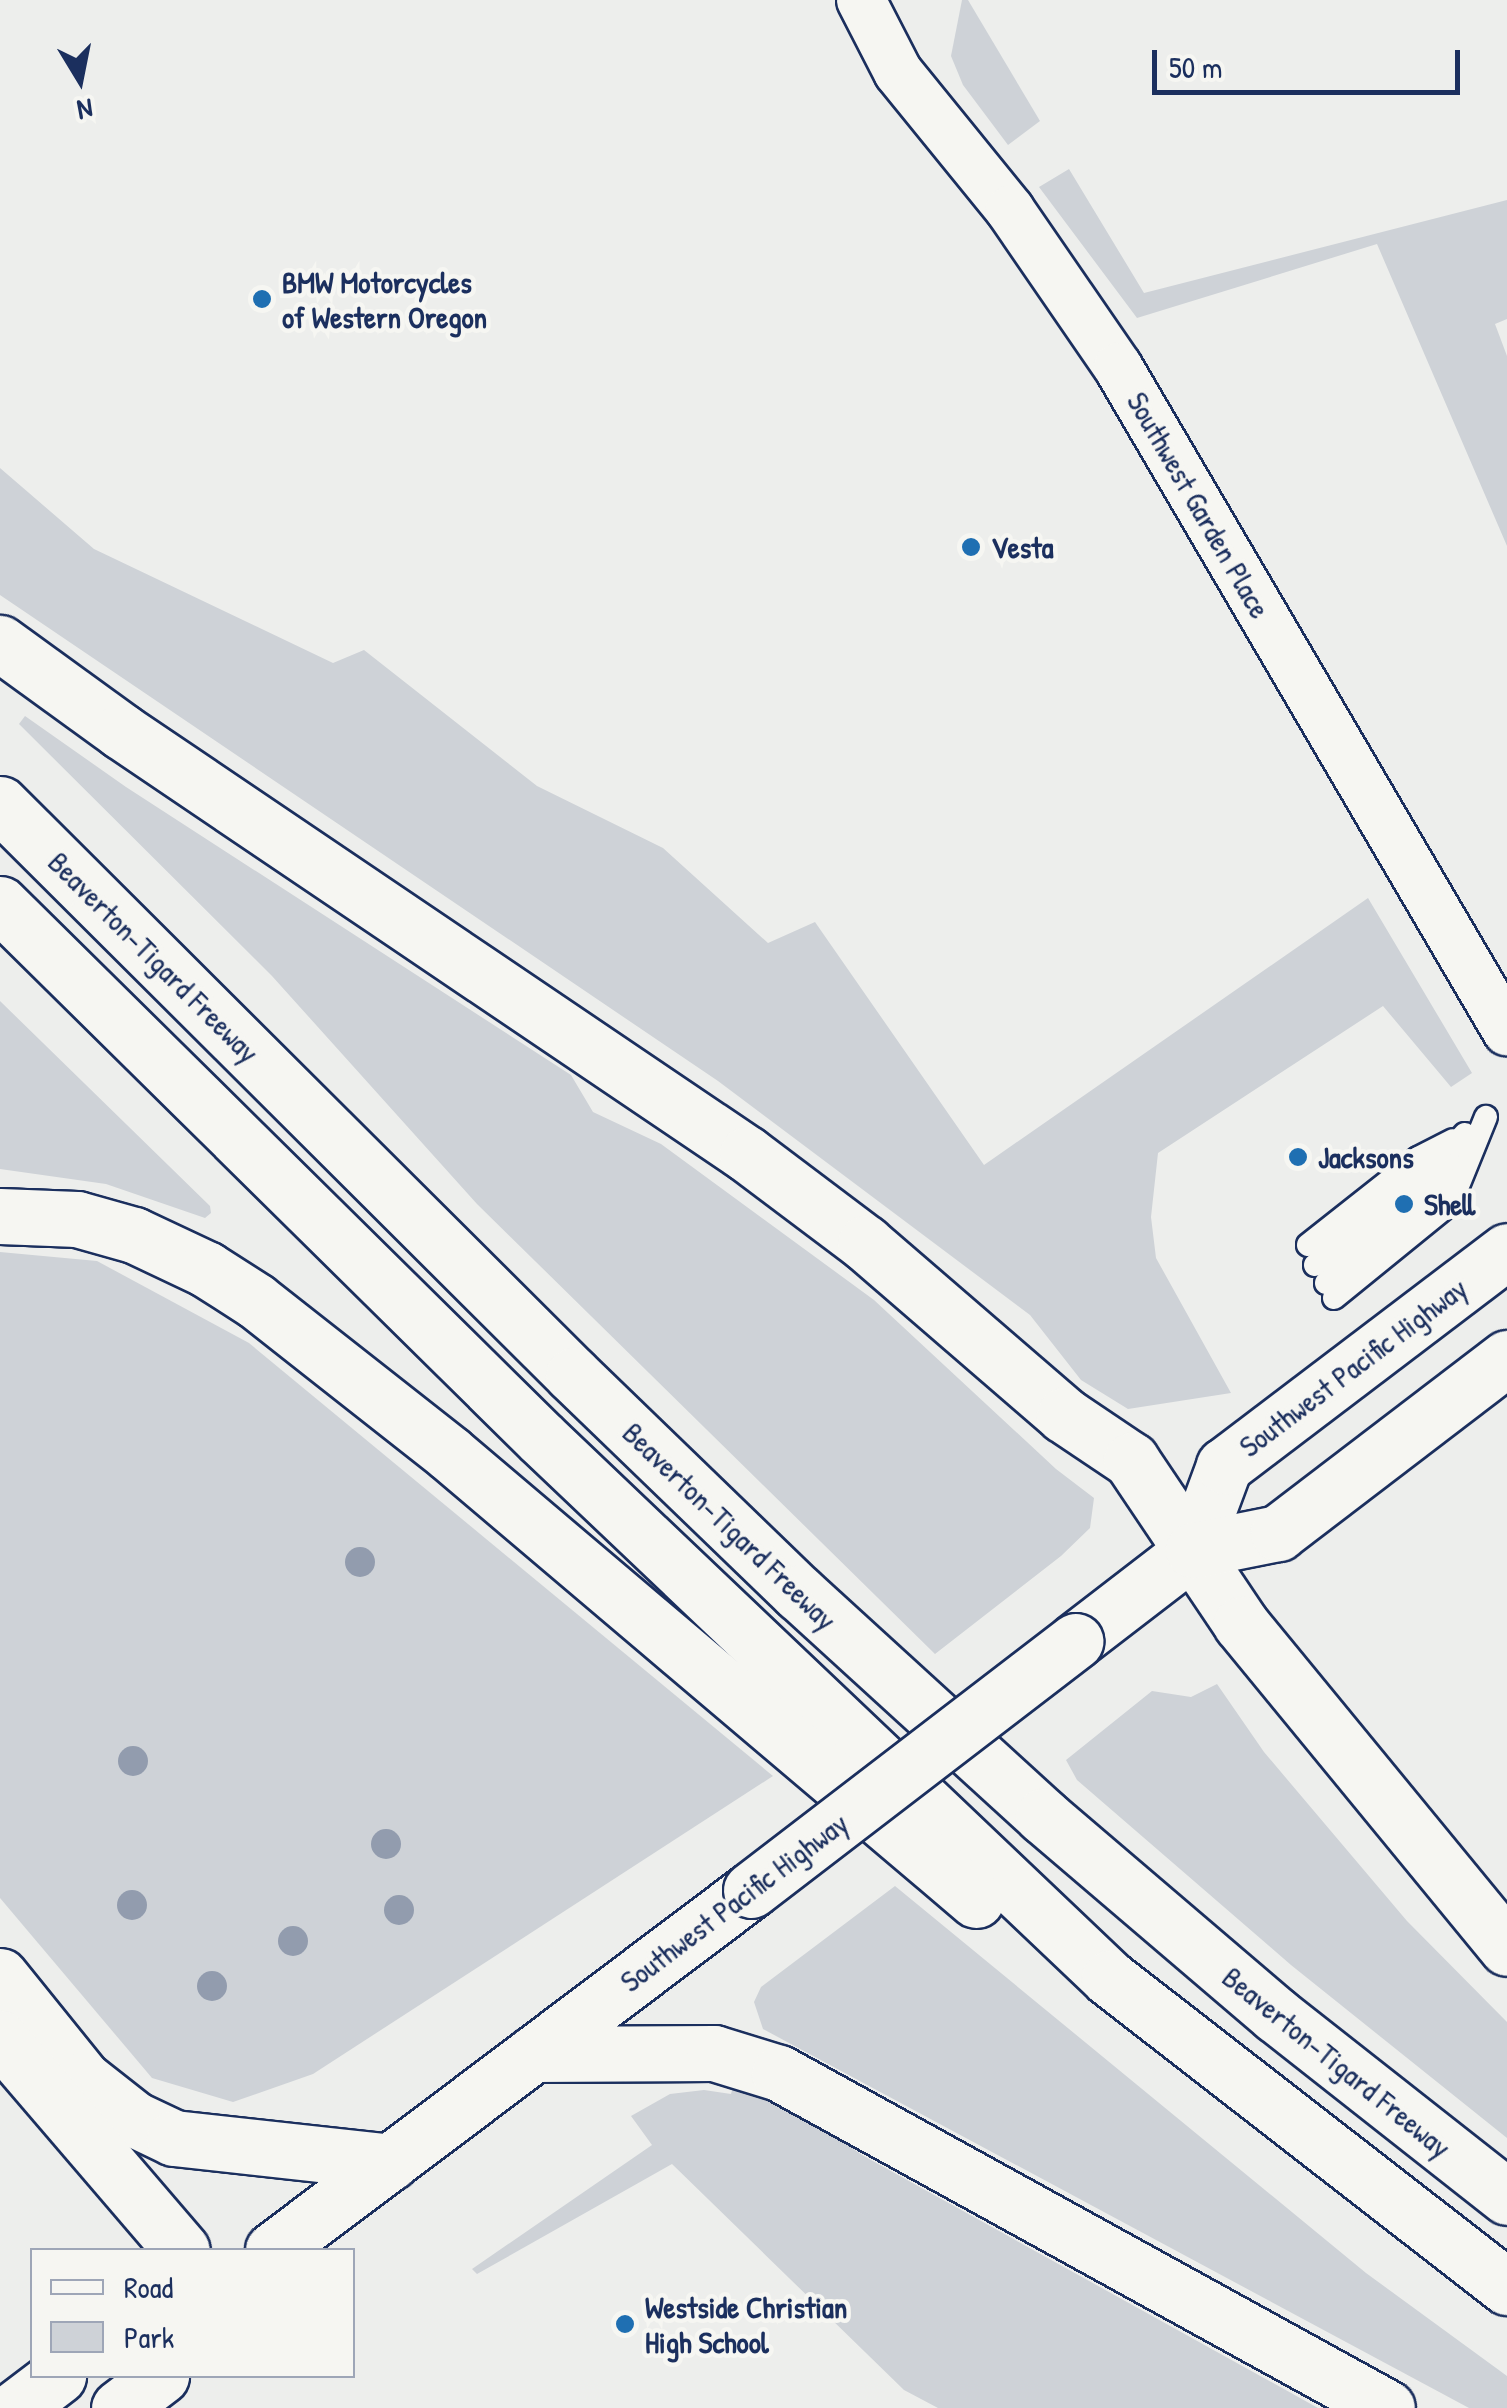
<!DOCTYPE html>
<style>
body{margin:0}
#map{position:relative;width:1507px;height:2408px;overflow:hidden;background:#edeeec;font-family:"Patrick Hand",sans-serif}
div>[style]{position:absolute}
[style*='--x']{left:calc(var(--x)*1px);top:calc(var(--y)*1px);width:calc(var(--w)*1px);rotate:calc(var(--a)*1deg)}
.green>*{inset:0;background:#ced2d7}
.roads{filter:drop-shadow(2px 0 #1b2f5e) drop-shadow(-2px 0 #1b2f5e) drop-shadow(0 2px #1b2f5e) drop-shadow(0 -2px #1b2f5e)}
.lane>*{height:22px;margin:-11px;padding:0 11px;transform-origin:11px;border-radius:11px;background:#f6f6f2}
.street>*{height:48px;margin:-24px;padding:0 24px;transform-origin:24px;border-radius:24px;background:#f6f6f2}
.highway>*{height:55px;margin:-27.5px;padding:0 27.5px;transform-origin:27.5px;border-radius:27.5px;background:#f6f6f2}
.bridges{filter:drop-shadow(2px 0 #1b2f5e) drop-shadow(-2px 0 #1b2f5e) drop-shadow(0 2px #1b2f5e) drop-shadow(0 -2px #1b2f5e)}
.highway-bridge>*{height:55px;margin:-27.5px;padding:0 27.5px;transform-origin:27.5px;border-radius:27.5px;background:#f6f6f2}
.trees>*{width:30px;height:30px;margin:-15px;border-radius:50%;background:#929cae}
.dots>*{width:28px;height:28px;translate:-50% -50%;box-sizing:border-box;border:5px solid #f6f6f2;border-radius:50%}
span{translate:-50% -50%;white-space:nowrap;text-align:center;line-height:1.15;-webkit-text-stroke:9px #f6f6f2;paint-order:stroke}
.poi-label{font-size:30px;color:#1b2f5e;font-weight:700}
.left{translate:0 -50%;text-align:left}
.street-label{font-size:30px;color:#1b2f5e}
.legend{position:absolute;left:30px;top:2248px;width:325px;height:130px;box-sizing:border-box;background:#f6f6f2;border:2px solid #9ea6b7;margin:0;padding:12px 18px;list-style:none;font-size:30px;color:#1b2f5e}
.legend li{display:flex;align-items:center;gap:20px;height:50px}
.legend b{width:50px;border:2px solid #9ea6b7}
.north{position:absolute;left:30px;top:30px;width:100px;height:100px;-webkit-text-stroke:8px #f6f6f2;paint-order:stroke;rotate:170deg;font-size:28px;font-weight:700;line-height:40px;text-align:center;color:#1b2f5e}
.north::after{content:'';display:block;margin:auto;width:35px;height:45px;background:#1b2f5e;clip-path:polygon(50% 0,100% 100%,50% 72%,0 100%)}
.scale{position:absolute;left:1152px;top:50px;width:308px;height:45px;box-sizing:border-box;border:5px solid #1b2f5e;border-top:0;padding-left:12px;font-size:30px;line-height:35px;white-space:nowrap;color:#1b2f5e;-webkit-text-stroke:8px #f6f6f2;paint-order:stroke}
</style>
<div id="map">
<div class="green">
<div style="clip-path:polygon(962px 0,968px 0,1040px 121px,1008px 145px,963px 85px,951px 56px)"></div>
<div style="clip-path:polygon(1069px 169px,1144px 293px,1507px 200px,1507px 319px,1495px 324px,1507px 356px,1507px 546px,1377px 244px,1137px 318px,1039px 187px)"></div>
<div style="clip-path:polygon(0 468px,94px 549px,333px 663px,364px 650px,537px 786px,663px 848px,768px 943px,815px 922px,984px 1165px,1368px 898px,1472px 1073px,1451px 1087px,1383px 1006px,1158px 1153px,1151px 1217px,1156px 1258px,1231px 1393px,1128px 1409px,1081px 1380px,1030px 1315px,718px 1081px,0 595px)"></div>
<div style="clip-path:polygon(25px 716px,126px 787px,571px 1075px,593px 1112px,661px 1144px,874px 1300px,1056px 1469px,1094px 1498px,1090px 1528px,1061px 1556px,935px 1654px,477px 1204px,272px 976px,19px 724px)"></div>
<div style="clip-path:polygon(0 1001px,210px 1206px,211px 1213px,205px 1218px,106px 1184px,0 1169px)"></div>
<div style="clip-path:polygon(0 1252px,97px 1261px,249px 1343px,773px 1776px,313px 2074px,233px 2102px,152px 2078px,0 1898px)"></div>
<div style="clip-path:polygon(1217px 1684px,1264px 1752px,1407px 1921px,1507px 2022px,1507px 2138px,1291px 1965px,1077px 1780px,1066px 1760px,1152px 1691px,1191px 1697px)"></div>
<div style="clip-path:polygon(895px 1886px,1366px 2273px,1507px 2376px,1507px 2408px,1469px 2408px,763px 2029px,754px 2002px,761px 1987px)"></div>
<div style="clip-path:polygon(735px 2079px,821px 2126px,862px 2155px,1318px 2408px,938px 2408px,904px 2390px,672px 2164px,477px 2274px,472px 2269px,652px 2145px,631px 2116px,670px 2094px,704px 2090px,731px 2094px)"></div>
</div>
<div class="roads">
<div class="lane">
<div style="--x:1308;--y:1245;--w:140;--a:-38.3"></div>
<div style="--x:1418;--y:1158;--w:39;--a:-27"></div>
<div style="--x:1315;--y:1265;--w:146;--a:-38.9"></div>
<div style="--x:1429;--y:1173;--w:53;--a:-47.3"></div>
<div style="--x:1326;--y:1283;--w:149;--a:-39.3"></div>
<div style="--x:1441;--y:1189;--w:26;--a:-65"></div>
<div style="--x:1334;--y:1298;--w:151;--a:-39.1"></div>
<div style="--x:1451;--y:1203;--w:93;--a:-67.9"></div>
</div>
<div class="street">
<div style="--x:861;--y:0;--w:81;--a:62.8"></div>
<div style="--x:898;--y:72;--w:178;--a:50.9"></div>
<div style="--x:1010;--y:210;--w:191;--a:55.5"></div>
<div style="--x:1118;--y:367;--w:770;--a:59.64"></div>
</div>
<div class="highway">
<div style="--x:0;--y:643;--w:150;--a:36"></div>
<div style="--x:121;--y:731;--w:756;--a:34.05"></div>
<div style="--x:747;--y:1154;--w:148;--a:37"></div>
<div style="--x:865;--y:1243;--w:263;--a:40.8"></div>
<div style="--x:1064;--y:1415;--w:81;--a:33.9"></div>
<div style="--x:1131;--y:1460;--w:197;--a:56.1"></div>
<div style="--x:1241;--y:1624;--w:419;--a:50.6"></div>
<div style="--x:0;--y:804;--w:809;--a:44.9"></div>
<div style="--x:573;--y:1375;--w:314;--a:44"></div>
<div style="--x:799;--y:1593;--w:331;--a:42.4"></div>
<div style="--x:1043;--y:1816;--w:306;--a:40.5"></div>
<div style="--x:1276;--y:2015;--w:294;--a:38.2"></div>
<div style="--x:0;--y:904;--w:760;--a:44.63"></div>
<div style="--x:541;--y:1438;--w:784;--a:43.55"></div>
<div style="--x:1109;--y:1978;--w:504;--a:37.83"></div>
<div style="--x:0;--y:1216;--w:77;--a:2.2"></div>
<div style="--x:77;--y:1219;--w:59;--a:15.7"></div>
<div style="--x:134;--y:1235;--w:80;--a:25.3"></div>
<div style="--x:206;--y:1269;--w:59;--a:32.6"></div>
<div style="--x:256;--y:1301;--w:246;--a:38.2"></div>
<div style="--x:449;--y:1453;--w:691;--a:40.3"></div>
<div style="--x:1193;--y:1550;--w:90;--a:-69.7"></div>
<div style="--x:1224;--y:1466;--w:355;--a:-37.2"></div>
<div style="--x:1075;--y:1641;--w:149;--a:-37.6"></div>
<div style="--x:1193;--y:1550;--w:87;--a:-11.3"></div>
<div style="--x:1278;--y:1533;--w:288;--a:-37.4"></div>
<div style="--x:0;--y:1976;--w:132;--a:51.1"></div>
<div style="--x:83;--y:2079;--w:65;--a:38.1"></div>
<div style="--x:134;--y:2119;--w:44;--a:25.4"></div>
<div style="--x:174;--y:2138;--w:218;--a:6.3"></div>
<div style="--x:0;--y:2038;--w:279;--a:49.4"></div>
<div style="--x:533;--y:2054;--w:181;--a:-0.3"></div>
<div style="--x:714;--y:2053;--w:68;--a:17.1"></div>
<div style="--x:779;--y:2073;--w:694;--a:28.85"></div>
<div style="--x:273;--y:2250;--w:598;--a:-36.98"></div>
<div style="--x:16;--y:2408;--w:53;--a:-37.3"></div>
<div style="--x:119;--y:2408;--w:53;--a:-37.3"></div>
</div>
</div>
<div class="bridges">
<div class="highway-bridge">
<div style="--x:751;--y:1890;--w:409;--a:-37.5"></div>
</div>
</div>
<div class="trees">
<div style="left:360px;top:1562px"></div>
<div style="left:133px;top:1761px"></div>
<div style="left:386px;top:1844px"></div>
<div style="left:132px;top:1905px"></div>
<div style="left:399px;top:1910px"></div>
<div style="left:293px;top:1941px"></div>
<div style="left:212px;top:1986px"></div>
</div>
<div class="dots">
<div style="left:262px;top:299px;background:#1f6fb2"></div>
<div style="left:971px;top:547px;background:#1f6fb2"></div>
<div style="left:1298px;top:1157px;background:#1f6fb2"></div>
<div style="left:1404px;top:1204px;background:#1f6fb2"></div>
<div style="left:625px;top:2324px;background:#1f6fb2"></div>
</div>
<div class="poi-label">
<span class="left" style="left:282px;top:299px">BMW Motorcycles<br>of Western Oregon</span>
<span class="left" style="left:991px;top:547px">Vesta</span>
<span class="left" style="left:1318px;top:1157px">Jacksons</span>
<span class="left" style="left:1424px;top:1204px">Shell</span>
<span class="left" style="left:645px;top:2324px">Westside Christian<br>High School</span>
</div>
<div class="street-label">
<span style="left:1199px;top:505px;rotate:60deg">Southwest Garden Place</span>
<span style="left:154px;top:957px;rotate:45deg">Beaverton-Tigard Freeway</span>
<span style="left:1353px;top:1367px;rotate:-37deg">Southwest Pacific Highway</span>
<span style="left:730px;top:1526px;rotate:44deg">Beaverton-Tigard Freeway</span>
<span style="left:734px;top:1902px;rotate:-37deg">Southwest Pacific Highway</span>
<span style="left:1337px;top:2062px;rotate:39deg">Beaverton-Tigard Freeway</span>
</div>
<ul class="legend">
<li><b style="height:12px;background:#f6f6f2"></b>Road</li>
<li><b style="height:28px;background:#ced2d7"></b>Park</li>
</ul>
<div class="north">N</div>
<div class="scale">50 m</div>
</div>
